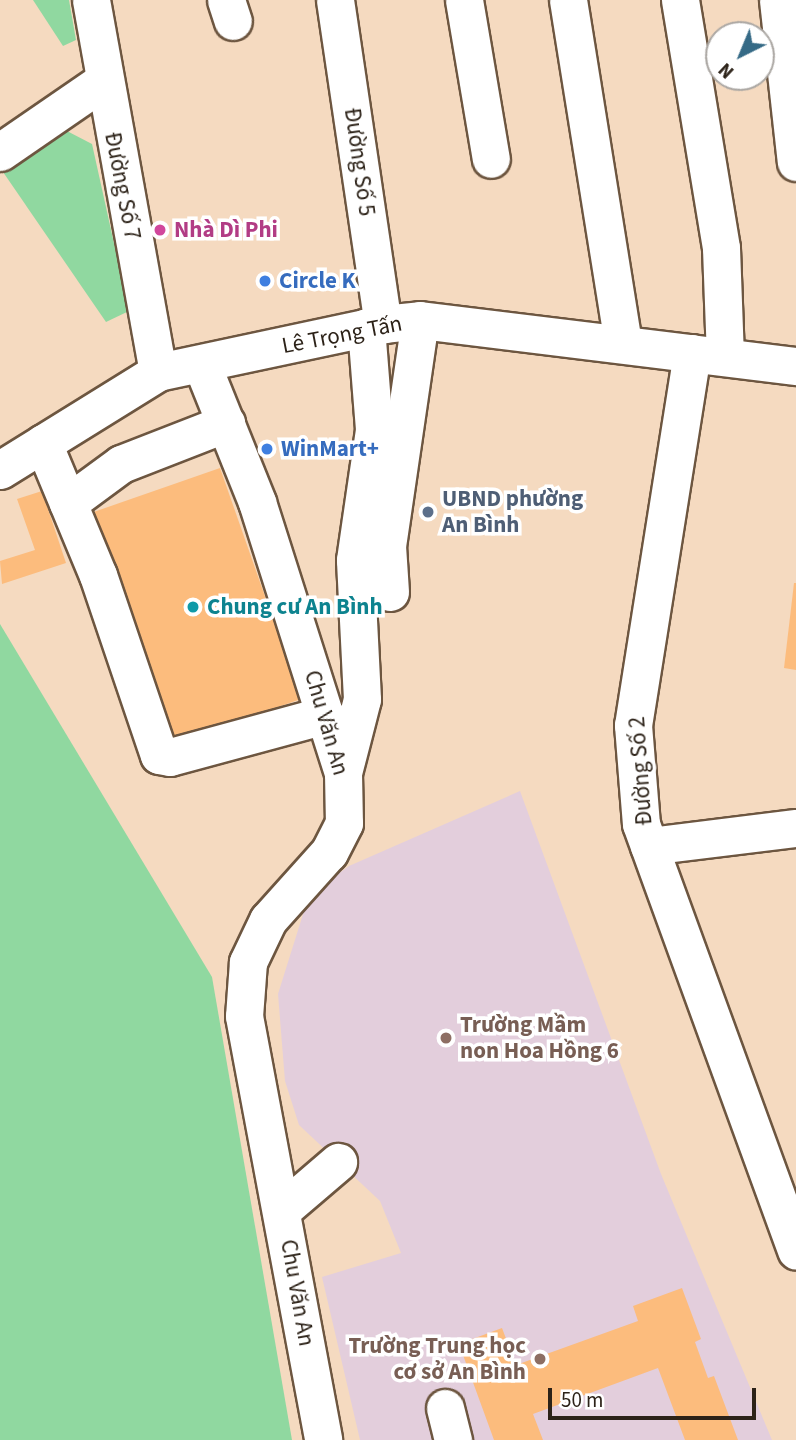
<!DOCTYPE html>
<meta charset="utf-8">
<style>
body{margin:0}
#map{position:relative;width:796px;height:1440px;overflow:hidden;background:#f5dac0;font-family:"Source Sans 3",sans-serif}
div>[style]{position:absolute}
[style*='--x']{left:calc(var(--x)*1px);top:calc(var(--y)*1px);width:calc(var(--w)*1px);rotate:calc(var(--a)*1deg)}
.education>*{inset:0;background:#e3cedc}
.green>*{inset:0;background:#90d8a0}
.building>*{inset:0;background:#fcbc7d}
.roads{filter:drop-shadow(2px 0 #6d5640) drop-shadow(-2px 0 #6d5640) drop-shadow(0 2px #6d5640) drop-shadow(0 -2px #6d5640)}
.minor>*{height:37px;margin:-18.5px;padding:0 18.5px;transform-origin:18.5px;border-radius:18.5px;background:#fff}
.dots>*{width:19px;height:19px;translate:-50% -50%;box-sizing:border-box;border:4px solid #fff;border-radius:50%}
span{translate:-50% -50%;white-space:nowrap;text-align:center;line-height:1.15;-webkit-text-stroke:7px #fff;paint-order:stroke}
.street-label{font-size:23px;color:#2c2218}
.hotel-label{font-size:23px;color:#b23c85;font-weight:700}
.left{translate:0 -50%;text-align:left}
.shop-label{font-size:23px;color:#366cbe;font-weight:700}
.service-label{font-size:23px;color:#4e5e75;font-weight:700}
.culture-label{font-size:23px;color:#0d838f;font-weight:700}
.education-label{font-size:23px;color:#785e54;font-weight:700}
.right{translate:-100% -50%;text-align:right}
.north{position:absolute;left:705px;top:21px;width:70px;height:70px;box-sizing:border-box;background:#fff;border:2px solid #aba7a3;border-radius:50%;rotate:223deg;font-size:19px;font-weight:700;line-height:28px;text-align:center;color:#2c2218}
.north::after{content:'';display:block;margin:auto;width:24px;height:32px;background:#356a86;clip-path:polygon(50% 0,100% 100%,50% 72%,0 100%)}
.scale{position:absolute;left:548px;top:1388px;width:208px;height:32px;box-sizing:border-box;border:4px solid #2c2218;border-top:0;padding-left:9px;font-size:21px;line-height:24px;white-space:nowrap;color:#2c2218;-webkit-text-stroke:5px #fff;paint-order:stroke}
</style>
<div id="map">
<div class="education">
<div style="clip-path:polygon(520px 791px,661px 1174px,772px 1440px,360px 1440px,322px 1277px,401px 1253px,380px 1201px,299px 1125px,285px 1081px,278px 994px,309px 895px,349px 866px)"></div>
</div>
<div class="green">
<div style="clip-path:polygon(33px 0,69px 0,76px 40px,63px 46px)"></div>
<div style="clip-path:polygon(65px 130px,92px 144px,129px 311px,106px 322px,3px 172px)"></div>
<div style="clip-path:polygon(0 624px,212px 977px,292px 1440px,0 1440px)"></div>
</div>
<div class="building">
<div style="clip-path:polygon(220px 468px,301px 699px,167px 746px,85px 515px)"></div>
<div style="clip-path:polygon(42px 491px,66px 563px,2px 584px,0 561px,35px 550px,17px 499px)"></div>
<div style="clip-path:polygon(794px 583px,796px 583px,796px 670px,784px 668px)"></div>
<div style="clip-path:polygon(682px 1288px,701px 1339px,695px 1342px,708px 1378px,714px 1376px,738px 1440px,685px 1440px,658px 1368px,533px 1414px,543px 1440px,494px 1440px,459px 1344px,502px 1328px,516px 1365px,638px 1321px,633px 1306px)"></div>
</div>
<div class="roads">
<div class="minor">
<div style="--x:91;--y:0;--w:378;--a:79.8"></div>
<div style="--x:226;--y:0;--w:22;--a:72"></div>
<div style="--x:335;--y:0;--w:328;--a:81.6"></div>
<div style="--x:464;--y:0;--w:161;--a:80.4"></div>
<div style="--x:568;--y:0;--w:348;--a:80.9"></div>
<div style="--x:680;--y:0;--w:251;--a:80.6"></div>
<div style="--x:721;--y:248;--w:109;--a:87.9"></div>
<div style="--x:778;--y:0;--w:163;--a:83.7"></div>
<div style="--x:0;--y:152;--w:124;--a:-34.5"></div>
<div style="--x:692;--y:353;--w:377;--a:99"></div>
<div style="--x:633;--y:725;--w:99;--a:85.4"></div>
<div style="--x:641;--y:824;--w:454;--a:70"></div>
<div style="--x:202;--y:365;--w:148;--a:68.1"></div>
<div style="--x:257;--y:502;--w:284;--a:72.4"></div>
<div style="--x:343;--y:773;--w:50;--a:88.9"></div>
<div style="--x:344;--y:823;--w:33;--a:117"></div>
<div style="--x:329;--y:852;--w:91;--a:131.9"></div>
<div style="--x:268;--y:920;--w:47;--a:115.5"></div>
<div style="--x:248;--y:962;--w:54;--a:94.2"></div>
<div style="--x:244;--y:1016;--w:431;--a:79.4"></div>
<div style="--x:43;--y:443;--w:143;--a:67.4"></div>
<div style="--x:98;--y:575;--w:190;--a:71.3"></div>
<div style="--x:159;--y:755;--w:11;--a:10"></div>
<div style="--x:170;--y:757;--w:161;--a:-15.2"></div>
<div style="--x:0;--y:470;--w:186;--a:-31.8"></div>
<div style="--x:158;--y:372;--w:230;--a:-12"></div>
<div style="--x:383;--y:324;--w:37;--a:-6"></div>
<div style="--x:420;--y:320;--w:379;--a:7"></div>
<div style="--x:68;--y:503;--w:66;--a:-36.3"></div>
<div style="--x:121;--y:464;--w:113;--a:-21.3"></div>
<div style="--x:390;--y:592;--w:46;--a:-93.7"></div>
<div style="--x:387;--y:546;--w:228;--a:-81.7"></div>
<div style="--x:343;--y:773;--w:76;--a:-75.6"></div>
<div style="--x:362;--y:699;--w:139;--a:-92.9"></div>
<div style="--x:355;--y:560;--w:132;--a:-81.7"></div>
<div style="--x:374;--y:429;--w:102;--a:-94.5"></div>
<div style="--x:649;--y:846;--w:148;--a:-7"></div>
<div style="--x:282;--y:1210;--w:74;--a:-40.6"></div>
<div style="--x:445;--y:1408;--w:33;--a:76"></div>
</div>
</div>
<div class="dots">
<div style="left:160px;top:230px;background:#d1479c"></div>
<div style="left:265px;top:281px;background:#3f7fe0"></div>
<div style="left:267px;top:449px;background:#3f7fe0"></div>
<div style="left:428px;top:512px;background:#5c6f8a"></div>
<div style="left:193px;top:607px;background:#0f9aa8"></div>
<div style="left:446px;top:1038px;background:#8d6e63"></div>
<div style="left:540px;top:1359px;background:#8d6e63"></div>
</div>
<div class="street-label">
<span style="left:359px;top:162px;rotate:82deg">Đường Số 5</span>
<span style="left:122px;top:186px;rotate:79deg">Đường Số 7</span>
<span style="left:342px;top:335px;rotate:-11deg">Lê Trọng Tấn</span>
<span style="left:326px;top:723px;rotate:74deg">Chu Văn An</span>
<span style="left:641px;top:771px;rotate:-94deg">Đường Số 2</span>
<span style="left:297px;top:1293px;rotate:80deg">Chu Văn An</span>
</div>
<div class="hotel-label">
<span class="left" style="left:174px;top:230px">Nhà Dì Phi</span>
</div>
<div class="shop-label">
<span class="left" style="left:279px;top:281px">Circle K</span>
<span class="left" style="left:281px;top:449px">WinMart+</span>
</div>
<div class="service-label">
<span class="left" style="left:442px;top:512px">UBND phường<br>An Bình</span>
</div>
<div class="culture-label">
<span class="left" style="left:207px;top:607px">Chung cư An Bình</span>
</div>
<div class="education-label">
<span class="left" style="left:460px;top:1038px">Trường Mầm<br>non Hoa Hồng 6</span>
<span class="right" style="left:526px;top:1359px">Trường Trung học<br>cơ sở An Bình</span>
</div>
<div class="north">N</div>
<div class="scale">50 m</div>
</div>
